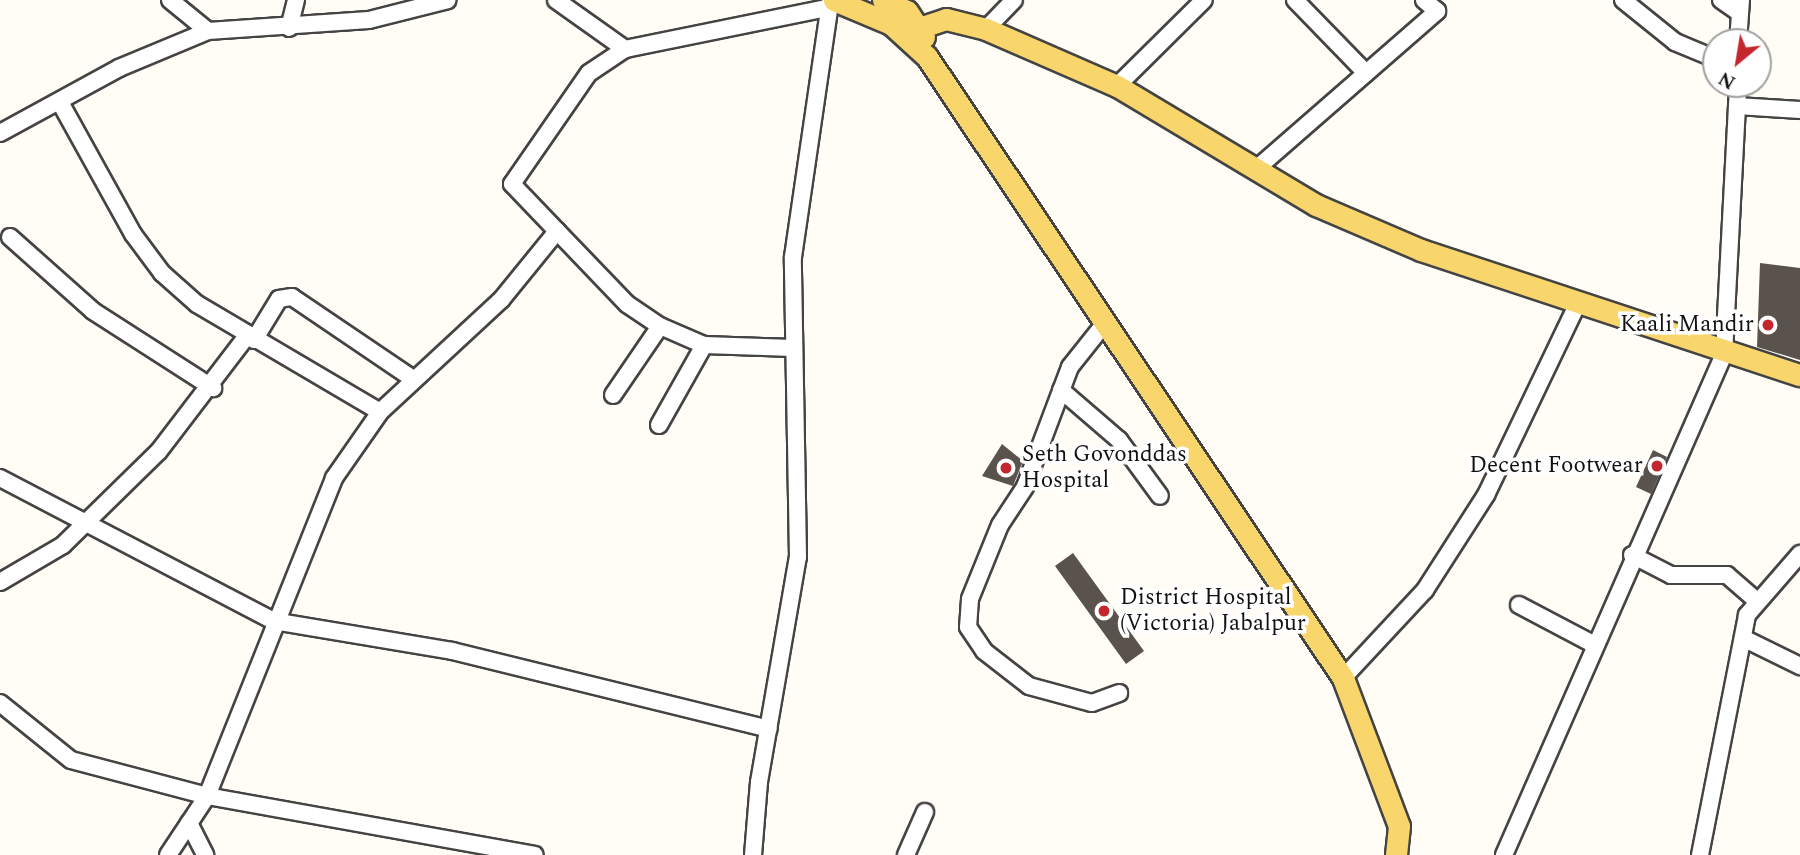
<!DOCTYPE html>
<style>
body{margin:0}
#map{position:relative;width:1800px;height:855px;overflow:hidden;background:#fffdf5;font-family:Spectral,serif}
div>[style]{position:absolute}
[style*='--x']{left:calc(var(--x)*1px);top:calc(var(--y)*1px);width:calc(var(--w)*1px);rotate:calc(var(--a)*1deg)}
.building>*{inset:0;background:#5a524d}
.roads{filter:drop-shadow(2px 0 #444) drop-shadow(-2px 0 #444) drop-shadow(0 2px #444) drop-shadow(0 -2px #444)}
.minor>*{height:16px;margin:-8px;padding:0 8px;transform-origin:8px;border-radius:8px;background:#fff}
.major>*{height:21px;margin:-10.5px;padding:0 10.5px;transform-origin:10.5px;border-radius:10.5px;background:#f9d66b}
.dots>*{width:19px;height:19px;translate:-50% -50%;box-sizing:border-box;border:4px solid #fff;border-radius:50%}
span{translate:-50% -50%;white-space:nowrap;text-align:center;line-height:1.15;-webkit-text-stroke:7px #fff;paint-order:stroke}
.poi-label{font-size:23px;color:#111}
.right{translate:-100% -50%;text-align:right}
.left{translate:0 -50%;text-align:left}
.north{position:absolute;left:1702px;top:28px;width:70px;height:70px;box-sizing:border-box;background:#fff;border:2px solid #a0a0a0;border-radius:50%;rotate:210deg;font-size:19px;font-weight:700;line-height:28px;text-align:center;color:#111}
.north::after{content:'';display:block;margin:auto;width:24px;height:32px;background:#c4262e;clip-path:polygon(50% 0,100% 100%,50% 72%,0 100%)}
</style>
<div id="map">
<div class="building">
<div style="clip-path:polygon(1760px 263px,1800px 268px,1800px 360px,1757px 347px)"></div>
<div style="clip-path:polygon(1002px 444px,1023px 461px,1013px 486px,982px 476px)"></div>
<div style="clip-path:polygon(1653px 450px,1667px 457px,1651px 494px,1636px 487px)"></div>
<div style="clip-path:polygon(1073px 553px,1144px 651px,1126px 664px,1055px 566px)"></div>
</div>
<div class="roads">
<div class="minor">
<div style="--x:170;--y:0;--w:49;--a:39.2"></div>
<div style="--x:556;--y:0;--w:85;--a:35.4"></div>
<div style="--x:1295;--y:0;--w:102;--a:45.8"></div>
<div style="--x:1623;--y:0;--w:67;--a:38.9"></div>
<div style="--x:1675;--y:42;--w:44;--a:22.5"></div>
<div style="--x:1721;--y:0;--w:21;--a:35"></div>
<div style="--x:289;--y:28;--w:29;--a:-76"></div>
<div style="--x:986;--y:29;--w:40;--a:-46"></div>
<div style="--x:1738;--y:42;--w:42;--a:-85.9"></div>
<div style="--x:1117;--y:86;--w:122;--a:-44.7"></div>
<div style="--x:61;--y:104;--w:149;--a:61"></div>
<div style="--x:133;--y:234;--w:49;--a:53.4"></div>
<div style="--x:162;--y:273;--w:47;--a:41.5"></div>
<div style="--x:197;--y:304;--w:212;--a:30.5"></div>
<div style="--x:1737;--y:106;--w:63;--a:3.6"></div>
<div style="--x:0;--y:133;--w:136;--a:-28.6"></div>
<div style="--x:119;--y:68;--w:96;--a:-22.6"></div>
<div style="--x:208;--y:31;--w:161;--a:-3.9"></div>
<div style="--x:369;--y:20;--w:81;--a:-14.2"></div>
<div style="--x:1255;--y:170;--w:242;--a:-41.1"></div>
<div style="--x:1437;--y:11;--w:17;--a:-140"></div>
<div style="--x:557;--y:231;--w:101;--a:46.2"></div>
<div style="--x:627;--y:304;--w:40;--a:34"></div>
<div style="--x:660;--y:326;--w:48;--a:23.4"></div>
<div style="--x:704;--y:345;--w:89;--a:1.9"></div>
<div style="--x:10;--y:237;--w:111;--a:41.7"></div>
<div style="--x:93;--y:311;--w:143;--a:32.7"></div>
<div style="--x:1105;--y:323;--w:56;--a:128.5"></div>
<div style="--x:1070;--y:367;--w:128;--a:110.6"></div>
<div style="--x:1025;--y:487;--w:45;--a:123.3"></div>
<div style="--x:1000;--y:525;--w:80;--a:112.1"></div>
<div style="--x:970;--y:599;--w:28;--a:94"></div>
<div style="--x:968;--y:627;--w:29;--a:56"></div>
<div style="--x:984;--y:651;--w:57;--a:37.9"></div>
<div style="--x:1029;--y:686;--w:65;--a:15.1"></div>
<div style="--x:1092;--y:703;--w:29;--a:-20"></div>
<div style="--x:254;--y:340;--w:48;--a:-58.6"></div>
<div style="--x:279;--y:299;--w:13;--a:-9"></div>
<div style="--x:292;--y:297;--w:146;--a:34.1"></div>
<div style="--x:1061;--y:390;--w:77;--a:40.8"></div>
<div style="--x:1119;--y:440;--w:69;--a:53.8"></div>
<div style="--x:613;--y:395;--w:83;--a:-55.7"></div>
<div style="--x:659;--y:425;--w:92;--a:-60.6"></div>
<div style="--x:0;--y:478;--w:308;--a:27.6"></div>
<div style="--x:273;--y:621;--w:181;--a:9.5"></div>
<div style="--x:452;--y:651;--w:326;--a:13.8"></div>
<div style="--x:1632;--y:555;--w:44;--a:27.1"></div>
<div style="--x:1671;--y:575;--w:56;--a:0"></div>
<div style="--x:1727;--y:575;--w:37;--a:41"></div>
<div style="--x:0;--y:582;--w:73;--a:-30.4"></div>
<div style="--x:63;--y:545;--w:134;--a:-44.4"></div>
<div style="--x:159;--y:451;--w:145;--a:-52.6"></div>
<div style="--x:1519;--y:605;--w:84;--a:27.8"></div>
<div style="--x:1743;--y:638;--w:64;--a:26.2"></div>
<div style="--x:1343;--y:678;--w:120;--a:-47"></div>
<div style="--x:1425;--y:590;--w:113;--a:-57.3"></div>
<div style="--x:1486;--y:495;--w:213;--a:-64.4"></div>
<div style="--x:0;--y:703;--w:91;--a:38.8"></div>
<div style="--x:71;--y:760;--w:141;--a:14.8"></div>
<div style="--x:207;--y:796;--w:333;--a:10.2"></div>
<div style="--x:189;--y:823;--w:36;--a:63"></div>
<div style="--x:168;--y:855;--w:71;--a:-56.5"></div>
<div style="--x:207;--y:796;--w:342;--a:-68.2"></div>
<div style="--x:334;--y:478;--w:80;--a:-55.1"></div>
<div style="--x:380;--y:412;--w:165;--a:-42.8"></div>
<div style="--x:501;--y:300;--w:89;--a:-50.9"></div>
<div style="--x:557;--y:231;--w:65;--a:-133.8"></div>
<div style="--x:512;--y:184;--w:135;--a:-55.3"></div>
<div style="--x:589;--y:73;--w:43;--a:-33.7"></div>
<div style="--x:625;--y:49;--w:206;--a:-11.5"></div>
<div style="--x:753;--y:855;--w:73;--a:-85.3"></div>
<div style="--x:759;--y:782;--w:228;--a:-80.2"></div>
<div style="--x:798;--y:557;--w:300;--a:-91"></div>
<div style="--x:793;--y:257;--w:258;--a:-81.7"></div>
<div style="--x:906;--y:855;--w:47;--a:-66.2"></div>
<div style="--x:1504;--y:855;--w:547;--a:-66.29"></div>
<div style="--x:1724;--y:354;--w:270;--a:-87"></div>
<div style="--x:1700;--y:855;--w:245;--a:-78.9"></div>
<div style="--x:1747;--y:615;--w:81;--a:-49"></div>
</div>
<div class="major">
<div style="--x:834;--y:0;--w:62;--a:22.8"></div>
<div style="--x:891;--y:24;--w:49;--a:42.5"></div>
<div style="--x:927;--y:57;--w:747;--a:56.18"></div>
<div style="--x:1343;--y:678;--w:158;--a:69.3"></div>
<div style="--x:1399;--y:826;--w:29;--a:96"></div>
<div style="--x:883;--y:0;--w:26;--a:25"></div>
<div style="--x:907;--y:11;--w:31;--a:57"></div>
<div style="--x:904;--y:33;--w:44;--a:-18.4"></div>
<div style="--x:946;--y:19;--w:41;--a:14"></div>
<div style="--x:986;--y:29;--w:143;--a:23.5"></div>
<div style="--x:1117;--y:86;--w:232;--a:30.9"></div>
<div style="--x:1316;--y:205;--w:114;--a:23.2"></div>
<div style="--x:1421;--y:250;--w:399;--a:18.3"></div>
</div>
</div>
<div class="dots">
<div style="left:1768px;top:325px;background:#c4262e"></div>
<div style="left:1657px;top:466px;background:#c4262e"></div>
<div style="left:1006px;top:468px;background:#c4262e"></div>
<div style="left:1104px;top:611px;background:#c4262e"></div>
</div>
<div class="poi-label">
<span class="right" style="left:1754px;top:325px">Kaali Mandir</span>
<span class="left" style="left:1022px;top:468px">Seth Govonddas<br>Hospital</span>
<span class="right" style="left:1643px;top:466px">Decent Footwear</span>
<span class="left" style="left:1120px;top:611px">District Hospital<br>(Victoria) Jabalpur</span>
</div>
<div class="north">N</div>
</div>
